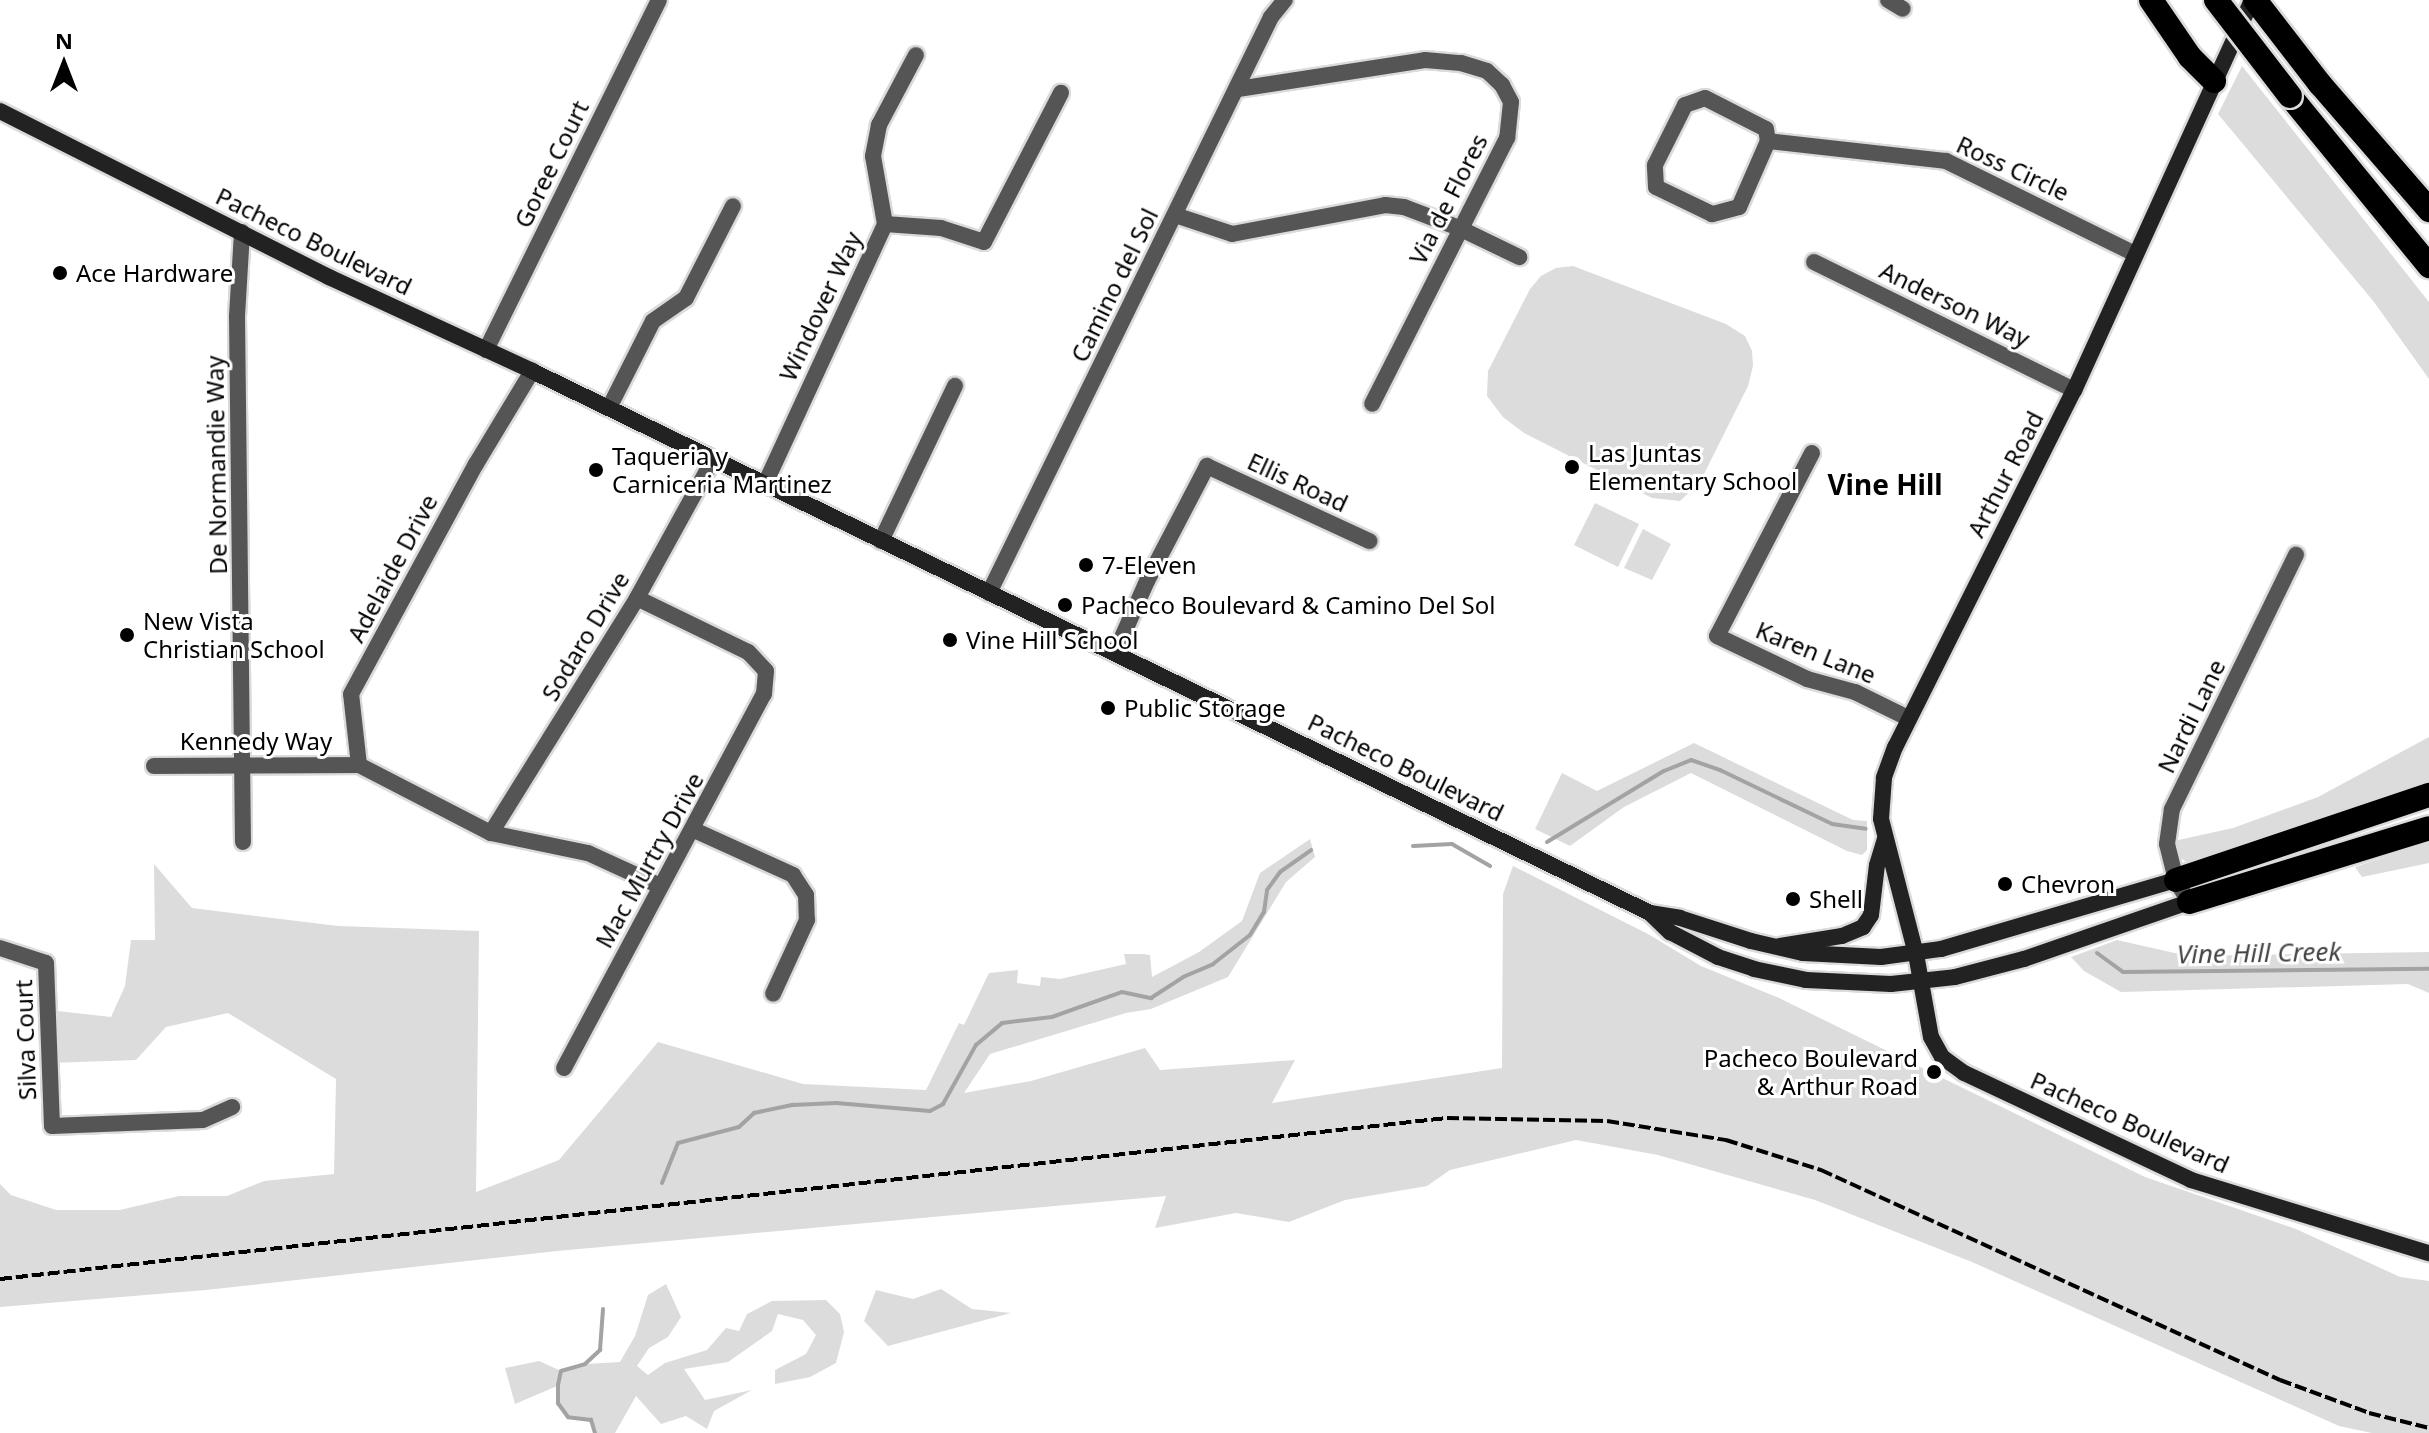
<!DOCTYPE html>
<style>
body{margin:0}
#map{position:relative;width:2429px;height:1433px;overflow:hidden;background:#fff;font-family:"Noto Sans",sans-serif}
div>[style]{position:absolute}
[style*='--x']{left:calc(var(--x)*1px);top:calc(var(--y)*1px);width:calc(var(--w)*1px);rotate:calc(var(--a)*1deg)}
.green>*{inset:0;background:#dcdcdc}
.stream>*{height:4px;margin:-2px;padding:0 2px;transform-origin:2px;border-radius:2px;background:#a3a3a3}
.roads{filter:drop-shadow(2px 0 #dbdbdb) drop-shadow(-2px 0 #dbdbdb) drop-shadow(0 2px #dbdbdb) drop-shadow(0 -2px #dbdbdb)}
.street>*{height:16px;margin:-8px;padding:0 8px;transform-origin:8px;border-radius:8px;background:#555}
.secondary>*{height:16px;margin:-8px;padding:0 8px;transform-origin:8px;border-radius:8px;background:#222}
.highway>*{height:24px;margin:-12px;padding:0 12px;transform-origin:12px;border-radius:12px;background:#000}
.rail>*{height:4px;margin-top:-2px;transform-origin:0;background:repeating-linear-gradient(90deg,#000 0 12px,transparent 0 16px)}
.bridges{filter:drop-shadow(2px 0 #dbdbdb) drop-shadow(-2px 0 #dbdbdb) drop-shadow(0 2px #dbdbdb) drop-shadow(0 -2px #dbdbdb)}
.highway-bridge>*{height:24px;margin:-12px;padding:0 12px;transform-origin:12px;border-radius:12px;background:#000}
.dots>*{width:22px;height:22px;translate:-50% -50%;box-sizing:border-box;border:4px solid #fff;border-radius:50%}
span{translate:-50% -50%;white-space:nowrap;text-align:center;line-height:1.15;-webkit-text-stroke:6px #fff;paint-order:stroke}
.street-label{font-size:24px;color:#000}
.poi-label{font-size:24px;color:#000}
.left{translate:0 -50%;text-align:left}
.right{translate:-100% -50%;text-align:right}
.water-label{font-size:26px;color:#444;font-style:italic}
.quarter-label{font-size:28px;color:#000;font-weight:700}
.north{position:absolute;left:24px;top:24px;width:80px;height:80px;-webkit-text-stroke:6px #fff;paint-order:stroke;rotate:0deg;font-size:22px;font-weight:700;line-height:32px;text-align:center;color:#000}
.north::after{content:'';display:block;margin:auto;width:28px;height:36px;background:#000;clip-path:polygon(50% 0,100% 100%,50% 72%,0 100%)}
</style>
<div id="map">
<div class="green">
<div style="clip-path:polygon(2242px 66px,2429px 302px,2429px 379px,2374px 302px,2218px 114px)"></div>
<div style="clip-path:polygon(1573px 266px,1726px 324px,1745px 336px,1752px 351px,1753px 366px,1748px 386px,1700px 482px,1680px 501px,1652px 498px,1524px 433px,1503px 417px,1487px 396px,1488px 371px,1530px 289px,1541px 276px,1556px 268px)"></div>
<div style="clip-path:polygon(1595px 503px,1639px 524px,1618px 567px,1574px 545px)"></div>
<div style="clip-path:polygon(1643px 529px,1671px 544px,1652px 580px,1624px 568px)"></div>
<div style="clip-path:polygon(2429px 737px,2429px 781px,2188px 863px,2179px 857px,2174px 841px,2233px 828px,2318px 797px)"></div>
<div style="clip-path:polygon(1694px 743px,1853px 820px,1867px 821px,1867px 850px,1862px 855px,1847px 851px,1691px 773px,1624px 807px,1570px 846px,1535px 829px,1562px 773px,1597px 791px)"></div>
<div style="clip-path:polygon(1310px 839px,1315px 857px,1286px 882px,1228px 977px,1151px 1009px,1126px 1013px,990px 1054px,964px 1093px,1031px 1081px,1145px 1048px,1160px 1070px,1295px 1060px,1272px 1103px,1502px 1068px,1503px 894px,1513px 866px,1648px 934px,1701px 966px,1779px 998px,2145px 1177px,2296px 1229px,2400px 1277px,2429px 1281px,2429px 1433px,2372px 1433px,2339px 1426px,1972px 1262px,1815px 1200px,1658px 1155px,1576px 1140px,1450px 1170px,1427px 1186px,1345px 1200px,1289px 1222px,1236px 1213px,1155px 1228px,1166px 1196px,557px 1251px,206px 1290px,0 1307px,0 1184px,11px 1195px,56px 1210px,120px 1210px,179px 1196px,227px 1196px,264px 1181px,334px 1174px,336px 1079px,228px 1013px,166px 1027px,136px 1060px,50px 1063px,48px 1010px,111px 1017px,125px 986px,131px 940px,155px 940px,154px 864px,192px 908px,338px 926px,479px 931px,476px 1192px,559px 1160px,658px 1042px,803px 1084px,926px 1090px,959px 1023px,964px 1025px,989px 973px,1018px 970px,1017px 983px,1040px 986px,1041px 977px,1060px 979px,1126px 964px,1124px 954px,1143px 954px,1150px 955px,1152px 977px,1199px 952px,1242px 921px,1260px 873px)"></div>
<div style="clip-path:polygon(2429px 842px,2429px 863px,2362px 877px,2355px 867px)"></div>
<div style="clip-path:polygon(2117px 940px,2188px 956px,2429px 952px,2429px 993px,2408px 984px,2121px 992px,2084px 971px,2071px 957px)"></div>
<div style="clip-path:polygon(666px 1284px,681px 1317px,668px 1337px,649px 1348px,637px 1366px,648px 1375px,665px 1363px,707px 1350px,726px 1328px,739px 1331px,747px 1314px,772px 1301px,826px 1300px,840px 1314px,844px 1332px,836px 1363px,810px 1377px,775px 1384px,775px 1370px,806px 1354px,816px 1335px,803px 1320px,778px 1314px,772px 1331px,728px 1362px,684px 1369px,705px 1400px,752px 1390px,714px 1411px,707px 1429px,686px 1416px,661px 1424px,636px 1396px,615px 1433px,595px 1433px,591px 1420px,568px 1417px,558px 1403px,557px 1386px,515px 1404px,505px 1368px,539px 1361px,561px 1371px,585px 1364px,620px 1362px,635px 1336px,648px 1295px)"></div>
<div style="clip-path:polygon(941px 1289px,972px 1309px,1011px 1313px,888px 1346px,864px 1321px,876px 1290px,913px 1299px)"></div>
</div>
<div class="stream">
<div style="--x:1547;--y:842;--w:137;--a:-31.3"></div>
<div style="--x:1664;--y:771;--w:29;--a:-22"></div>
<div style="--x:1691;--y:760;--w:31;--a:19"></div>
<div style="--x:1720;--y:770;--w:124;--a:25.7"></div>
<div style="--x:1832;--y:824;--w:34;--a:8"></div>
<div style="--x:1413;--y:846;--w:39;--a:-3"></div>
<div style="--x:1452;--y:844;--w:44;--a:30.1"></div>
<div style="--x:2097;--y:953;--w:32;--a:36"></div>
<div style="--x:2123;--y:972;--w:306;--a:-0.6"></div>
<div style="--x:662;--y:1183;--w:43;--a:-68.2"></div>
<div style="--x:678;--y:1143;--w:63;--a:-14.7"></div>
<div style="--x:739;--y:1127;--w:21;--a:-43"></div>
<div style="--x:754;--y:1113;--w:40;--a:-12"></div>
<div style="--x:793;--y:1105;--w:43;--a:-2.7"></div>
<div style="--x:836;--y:1103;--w:94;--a:4.9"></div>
<div style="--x:930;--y:1111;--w:15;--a:-28"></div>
<div style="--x:943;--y:1104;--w:68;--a:-60.8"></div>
<div style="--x:976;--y:1045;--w:34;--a:-40"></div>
<div style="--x:1002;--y:1023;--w:50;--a:-6.8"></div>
<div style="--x:1052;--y:1017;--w:74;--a:-19.7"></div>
<div style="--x:1122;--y:992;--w:30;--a:12"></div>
<div style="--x:1151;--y:998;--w:38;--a:-33"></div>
<div style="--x:1183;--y:977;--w:33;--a:-23"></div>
<div style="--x:1213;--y:964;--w:47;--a:-38.1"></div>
<div style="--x:1250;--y:935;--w:27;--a:-59"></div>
<div style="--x:1264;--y:912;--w:22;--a:-82"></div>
<div style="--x:1267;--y:890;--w:22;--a:-54"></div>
<div style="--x:1280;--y:872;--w:38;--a:-35"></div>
<div style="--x:595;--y:1433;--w:14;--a:-107"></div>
<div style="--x:591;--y:1420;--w:23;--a:-173"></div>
<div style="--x:568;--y:1417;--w:17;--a:-126"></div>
<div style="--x:558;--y:1403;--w:18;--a:-90"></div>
<div style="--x:558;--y:1385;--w:14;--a:-78"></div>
<div style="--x:561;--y:1371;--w:25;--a:-16"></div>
<div style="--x:585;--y:1364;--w:21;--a:-43"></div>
<div style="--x:600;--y:1350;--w:41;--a:-85.8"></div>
</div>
<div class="roads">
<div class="street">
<div style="--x:1888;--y:0;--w:17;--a:31"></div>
<div style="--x:1238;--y:89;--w:189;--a:-8.8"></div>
<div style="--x:1425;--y:60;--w:36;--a:5"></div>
<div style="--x:1461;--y:63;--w:27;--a:17"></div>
<div style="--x:1487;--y:71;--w:21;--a:43"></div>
<div style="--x:1502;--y:85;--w:19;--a:62"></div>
<div style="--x:1511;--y:102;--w:36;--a:96"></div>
<div style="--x:1507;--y:138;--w:298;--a:116.9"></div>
<div style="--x:1705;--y:98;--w:68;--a:26.9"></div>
<div style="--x:1766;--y:129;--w:12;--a:81"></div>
<div style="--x:1768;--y:141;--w:72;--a:113.7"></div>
<div style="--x:1739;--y:207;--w:28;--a:165"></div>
<div style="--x:1712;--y:214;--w:62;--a:-154.3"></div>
<div style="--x:1656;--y:187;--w:22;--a:-93"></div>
<div style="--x:1655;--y:165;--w:67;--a:-63.4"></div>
<div style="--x:1685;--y:105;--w:21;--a:-19"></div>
<div style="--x:1768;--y:141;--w:179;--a:6.4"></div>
<div style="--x:1946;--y:161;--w:211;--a:26.2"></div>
<div style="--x:1175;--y:215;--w:60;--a:18.4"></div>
<div style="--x:1232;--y:234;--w:156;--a:-10.7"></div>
<div style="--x:1385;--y:205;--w:19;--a:6"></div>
<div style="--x:1404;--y:207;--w:59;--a:20.9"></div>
<div style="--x:1459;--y:228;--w:67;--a:25.8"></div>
<div style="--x:885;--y:224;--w:56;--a:4.1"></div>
<div style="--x:941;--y:228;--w:45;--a:18"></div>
<div style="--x:984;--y:242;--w:168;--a:-62.7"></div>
<div style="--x:242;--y:232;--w:84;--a:93.4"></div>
<div style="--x:237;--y:316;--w:526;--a:89.35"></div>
<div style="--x:1814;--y:262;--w:290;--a:26.2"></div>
<div style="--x:486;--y:350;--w:390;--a:-63.7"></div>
<div style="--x:609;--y:408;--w:97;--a:-63.2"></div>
<div style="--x:653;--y:321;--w:40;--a:-34.9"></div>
<div style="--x:686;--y:298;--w:103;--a:-62.9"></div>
<div style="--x:1812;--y:453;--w:206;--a:117.4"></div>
<div style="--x:1717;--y:636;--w:100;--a:25.5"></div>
<div style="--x:1807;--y:679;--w:50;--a:15.2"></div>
<div style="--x:1855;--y:692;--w:59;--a:26.1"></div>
<div style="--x:765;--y:484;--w:286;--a:-65.2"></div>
<div style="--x:885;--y:224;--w:69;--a:-100"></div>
<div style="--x:873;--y:156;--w:32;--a:-79"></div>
<div style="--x:879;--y:125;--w:79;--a:-62.1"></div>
<div style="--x:881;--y:541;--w:172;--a:-64.5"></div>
<div style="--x:989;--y:593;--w:641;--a:-63.91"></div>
<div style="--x:1271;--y:17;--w:22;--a:-51"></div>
<div style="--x:1115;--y:653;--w:79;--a:-66"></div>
<div style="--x:1147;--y:581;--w:130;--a:-62.4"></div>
<div style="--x:1207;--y:466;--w:179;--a:24.8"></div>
<div style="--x:359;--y:765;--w:71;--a:-96.4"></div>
<div style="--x:351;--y:694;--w:262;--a:-61.5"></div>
<div style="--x:476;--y:464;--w:109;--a:-58.9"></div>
<div style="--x:154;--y:766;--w:205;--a:-0.3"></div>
<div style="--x:359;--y:765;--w:148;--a:27.3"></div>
<div style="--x:491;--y:833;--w:99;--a:11.7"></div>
<div style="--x:588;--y:853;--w:79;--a:24.6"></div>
<div style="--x:694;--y:830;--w:109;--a:24.4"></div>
<div style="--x:793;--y:875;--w:24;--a:57"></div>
<div style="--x:806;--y:895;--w:25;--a:88"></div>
<div style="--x:807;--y:920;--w:81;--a:114.7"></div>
<div style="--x:491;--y:833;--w:277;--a:-58.1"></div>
<div style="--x:637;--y:598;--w:158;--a:-61.2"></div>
<div style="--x:2189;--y:902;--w:26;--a:-121"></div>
<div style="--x:2176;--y:880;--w:37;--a:-104"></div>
<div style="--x:2167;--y:844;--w:35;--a:-82"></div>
<div style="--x:2172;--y:809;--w:283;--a:-64"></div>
<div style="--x:0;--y:948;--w:48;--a:18.1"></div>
<div style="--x:46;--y:963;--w:163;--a:87.9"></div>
<div style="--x:52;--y:1126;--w:151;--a:-2.3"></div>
<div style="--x:203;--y:1120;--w:32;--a:-24"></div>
<div style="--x:564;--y:1068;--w:424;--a:-61.9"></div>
<div style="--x:764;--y:694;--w:23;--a:-85"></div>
<div style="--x:766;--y:671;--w:26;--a:-133"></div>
<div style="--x:748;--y:652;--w:123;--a:-154.1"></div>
</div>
<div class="secondary">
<div style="--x:2252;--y:0;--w:429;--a:114.5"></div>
<div style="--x:2074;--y:390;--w:399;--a:116.6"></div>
<div style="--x:1895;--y:747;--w:33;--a:110"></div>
<div style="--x:1884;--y:778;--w:41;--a:94.2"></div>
<div style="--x:1881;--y:819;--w:139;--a:75.5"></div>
<div style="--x:1916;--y:954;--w:84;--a:79.8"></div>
<div style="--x:1931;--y:1037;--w:23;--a:61"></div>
<div style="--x:1942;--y:1057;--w:27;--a:36"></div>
<div style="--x:1964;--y:1073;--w:251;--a:25.2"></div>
<div style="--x:2191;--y:1180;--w:249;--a:17.1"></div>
<div style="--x:0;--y:111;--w:369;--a:26.8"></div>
<div style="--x:329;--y:277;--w:224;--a:24.8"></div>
<div style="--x:532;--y:371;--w:1242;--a:25.86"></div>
<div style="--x:1650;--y:913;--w:30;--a:9"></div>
<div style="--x:1680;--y:918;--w:75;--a:17.9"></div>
<div style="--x:1751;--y:941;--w:53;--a:13"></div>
<div style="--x:1803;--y:953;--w:78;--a:2.9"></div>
<div style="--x:1881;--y:957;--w:61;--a:-7.6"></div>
<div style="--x:1941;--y:949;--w:245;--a:-16.4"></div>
<div style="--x:1650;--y:913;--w:28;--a:44"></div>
<div style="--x:1670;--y:932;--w:54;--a:27.5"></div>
<div style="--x:1718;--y:957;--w:38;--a:18"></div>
<div style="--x:1754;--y:969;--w:53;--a:11.9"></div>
<div style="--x:1806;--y:980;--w:85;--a:2.7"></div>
<div style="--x:1891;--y:984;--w:64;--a:-6.2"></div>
<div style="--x:1955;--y:977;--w:71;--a:-14.6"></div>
<div style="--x:2024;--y:959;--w:175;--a:-19.1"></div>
<div style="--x:1780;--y:946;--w:63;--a:-9.2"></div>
<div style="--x:1842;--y:936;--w:23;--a:-23"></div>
<div style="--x:1863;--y:927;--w:14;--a:-56"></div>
<div style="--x:1871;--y:915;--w:50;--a:-83.2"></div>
<div style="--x:1877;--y:865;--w:27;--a:-73"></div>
</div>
<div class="highway">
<div style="--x:2151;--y:0;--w:69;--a:55.6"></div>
<div style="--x:2190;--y:57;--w:34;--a:45"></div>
<div style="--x:2255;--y:0;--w:106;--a:52.3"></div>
<div style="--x:2320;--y:84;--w:167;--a:49.1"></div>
<div style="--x:2290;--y:96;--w:220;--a:50.7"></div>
<div style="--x:2176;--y:880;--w:267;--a:-18.6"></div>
<div style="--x:2189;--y:902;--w:251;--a:-17.1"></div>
</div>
</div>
<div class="rail">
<div style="--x:0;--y:1279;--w:1456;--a:-6.35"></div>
<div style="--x:1447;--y:1118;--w:160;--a:1.1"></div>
<div style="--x:1607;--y:1121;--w:121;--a:9.1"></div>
<div style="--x:1726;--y:1140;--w:100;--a:17.5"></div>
<div style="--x:1821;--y:1170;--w:505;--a:24.58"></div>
<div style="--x:2280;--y:1380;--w:95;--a:20.3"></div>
<div style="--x:2369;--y:1413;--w:62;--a:14"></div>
</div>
<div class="bridges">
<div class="highway-bridge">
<div style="--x:2216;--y:0;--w:121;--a:52.4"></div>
</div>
</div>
<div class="dots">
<div style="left:60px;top:273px;background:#000"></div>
<div style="left:1572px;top:467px;background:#000"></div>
<div style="left:596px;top:470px;background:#000"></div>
<div style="left:1086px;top:565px;background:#000"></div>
<div style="left:1065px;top:605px;background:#000"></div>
<div style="left:127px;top:635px;background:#000"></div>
<div style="left:950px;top:640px;background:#000"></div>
<div style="left:1108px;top:708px;background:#000"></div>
<div style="left:2005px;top:884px;background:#000"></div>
<div style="left:1793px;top:899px;background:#000"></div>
<div style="left:1934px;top:1072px;background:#000"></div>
</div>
<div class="street-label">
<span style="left:551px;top:164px;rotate:-64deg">Goree Court</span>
<span style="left:2013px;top:168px;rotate:25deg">Ross Circle</span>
<span style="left:1448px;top:199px;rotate:-63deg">Via de Flores</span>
<span style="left:314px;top:241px;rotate:26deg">Pacheco Boulevard</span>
<span style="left:1114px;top:285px;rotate:-64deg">Camino del Sol</span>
<span style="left:1955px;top:304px;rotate:26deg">Anderson Way</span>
<span style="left:820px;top:306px;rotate:-65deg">Windover Way</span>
<span style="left:216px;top:465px;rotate:-91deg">De Normandie Way</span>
<span style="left:2005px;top:474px;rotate:-63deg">Arthur Road</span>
<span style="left:1298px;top:482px;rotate:25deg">Ellis Road</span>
<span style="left:392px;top:568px;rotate:-62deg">Adelaide Drive</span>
<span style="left:585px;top:636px;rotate:-59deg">Sodaro Drive</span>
<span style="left:1816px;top:652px;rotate:22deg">Karen Lane</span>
<span style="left:2191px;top:716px;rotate:-64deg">Nardi Lane</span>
<span style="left:256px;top:741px">Kennedy Way</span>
<span style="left:1406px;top:767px;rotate:26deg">Pacheco Boulevard</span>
<span style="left:649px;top:860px;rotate:-61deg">Mac Murtry Drive</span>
<span style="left:25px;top:1040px;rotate:-92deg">Silva Court</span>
<span style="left:2130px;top:1122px;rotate:24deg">Pacheco Boulevard</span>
</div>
<div class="poi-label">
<span class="left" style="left:76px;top:273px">Ace Hardware</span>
<span class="left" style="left:1588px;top:467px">Las Juntas<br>Elementary School</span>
<span class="left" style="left:612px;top:470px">Taqueria y<br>Carniceria Martinez</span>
<span class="left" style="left:1102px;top:565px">7-Eleven</span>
<span class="left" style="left:1081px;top:605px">Pacheco Boulevard &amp; Camino Del Sol</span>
<span class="left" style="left:143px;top:635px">New Vista<br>Christian School</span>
<span class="left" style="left:966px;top:640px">Vine Hill School</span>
<span class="left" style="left:1124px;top:708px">Public Storage</span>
<span class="left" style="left:2021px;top:884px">Chevron</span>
<span class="left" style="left:1809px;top:899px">Shell</span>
<span class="right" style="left:1918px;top:1072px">Pacheco Boulevard<br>&amp; Arthur Road</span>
</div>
<div class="water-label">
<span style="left:2259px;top:953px;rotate:-1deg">Vine Hill Creek</span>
</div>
<div class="quarter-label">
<span style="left:1885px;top:484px">Vine Hill</span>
</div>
<div class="north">N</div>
</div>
